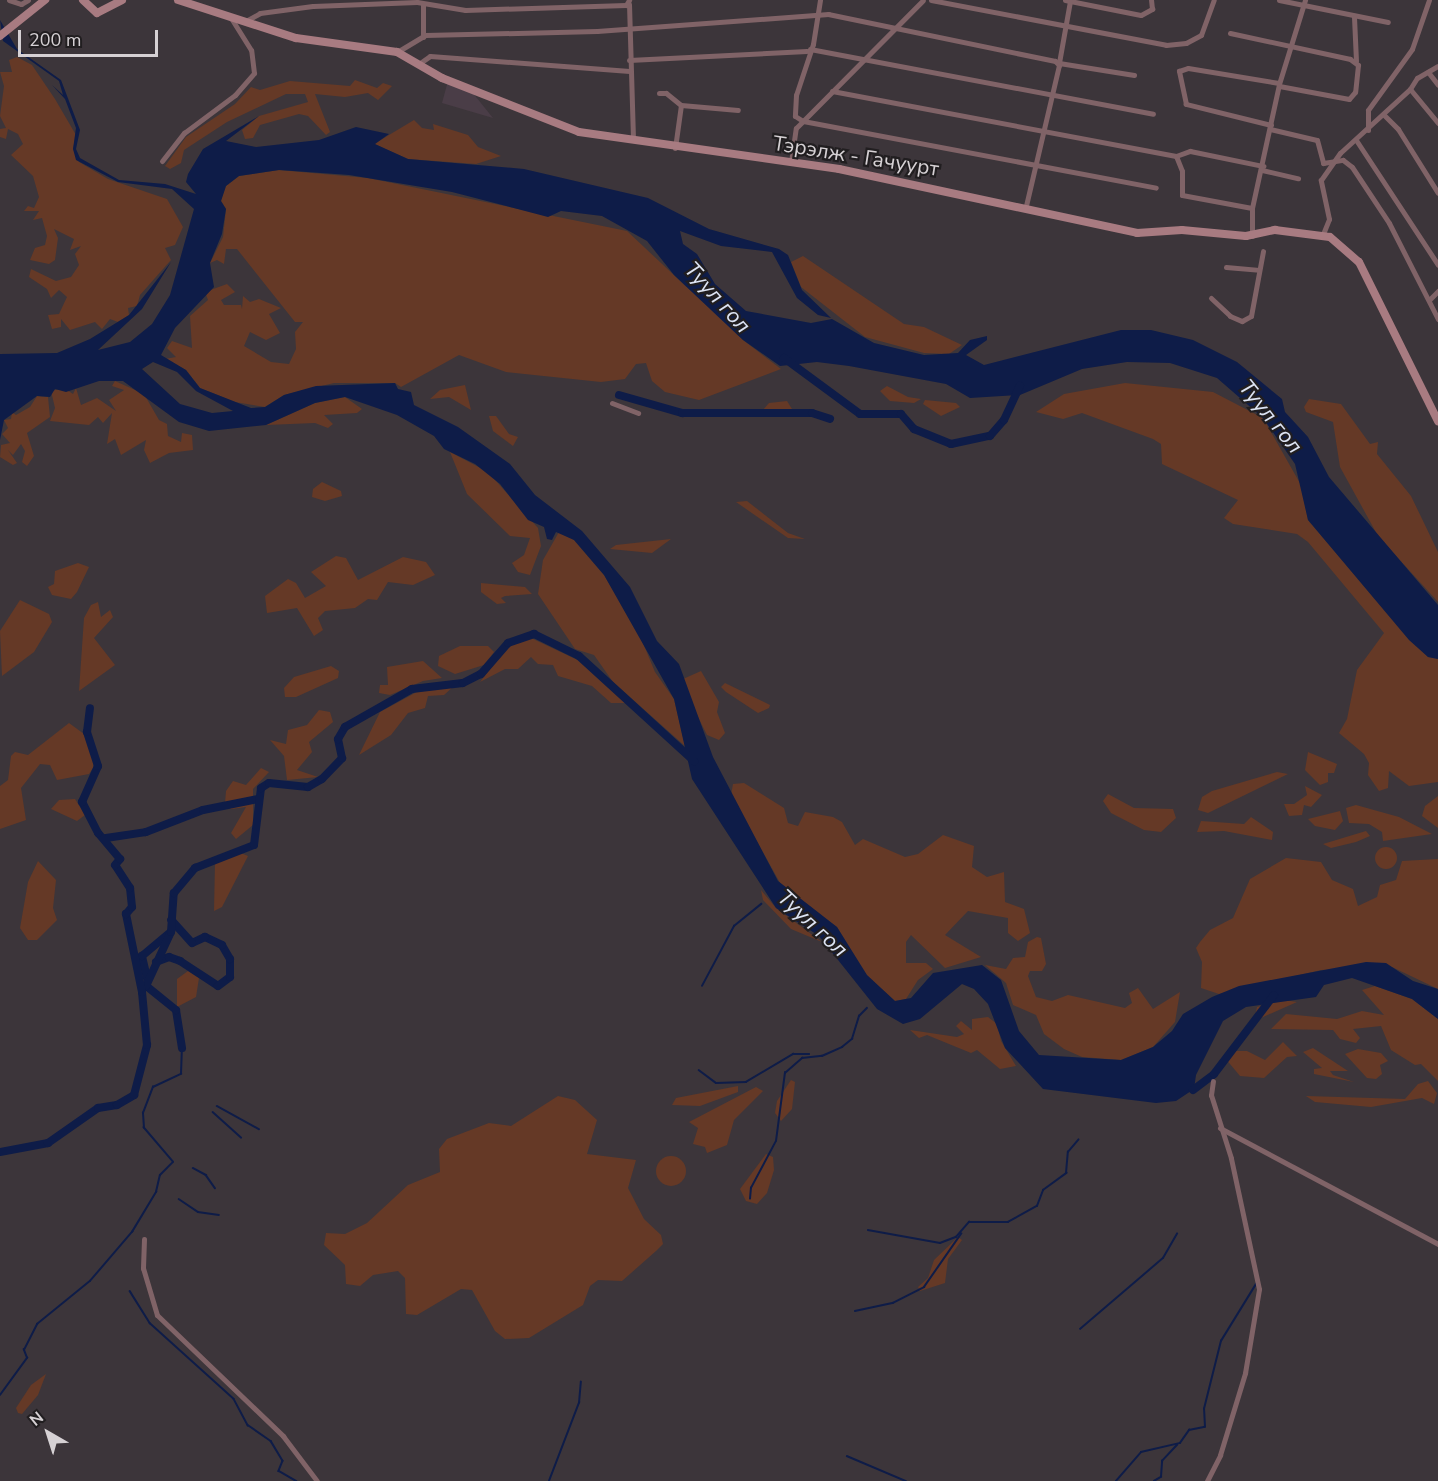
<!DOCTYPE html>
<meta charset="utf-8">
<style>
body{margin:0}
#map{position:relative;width:1438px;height:1481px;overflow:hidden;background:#3c353a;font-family:"Nunito Sans",sans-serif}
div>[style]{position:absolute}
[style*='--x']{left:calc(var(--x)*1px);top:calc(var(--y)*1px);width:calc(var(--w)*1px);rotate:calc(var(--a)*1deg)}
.built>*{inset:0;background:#4a3d47}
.green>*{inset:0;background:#653926}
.round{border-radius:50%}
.water>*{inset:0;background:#0e1c48}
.stream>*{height:1.5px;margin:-0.75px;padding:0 0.75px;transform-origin:0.75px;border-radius:0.75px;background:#0e1c48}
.river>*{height:8px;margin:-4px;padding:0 4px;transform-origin:4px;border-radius:4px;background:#0e1c48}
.street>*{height:5px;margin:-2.5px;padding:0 2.5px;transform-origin:2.5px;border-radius:2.5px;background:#806367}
.secondary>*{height:8px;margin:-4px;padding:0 4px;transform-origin:4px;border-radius:4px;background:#a87b81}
span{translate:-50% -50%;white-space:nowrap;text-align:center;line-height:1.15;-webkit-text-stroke:4.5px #211e20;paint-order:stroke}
.street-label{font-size:21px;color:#d6d1d4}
.water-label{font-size:22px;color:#dde4f4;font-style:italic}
.north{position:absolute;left:18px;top:1403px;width:60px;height:60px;-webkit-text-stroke:4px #211e20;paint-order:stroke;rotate:321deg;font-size:16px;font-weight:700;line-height:24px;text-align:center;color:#d6d1d4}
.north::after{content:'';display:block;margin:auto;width:21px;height:27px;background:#d6d1d4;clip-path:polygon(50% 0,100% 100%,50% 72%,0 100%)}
.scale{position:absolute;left:18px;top:30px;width:140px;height:27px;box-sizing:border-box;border:3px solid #d6d1d4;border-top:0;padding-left:8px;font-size:18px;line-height:21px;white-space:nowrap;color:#d6d1d4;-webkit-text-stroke:4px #211e20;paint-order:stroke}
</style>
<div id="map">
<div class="built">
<div style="clip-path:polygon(448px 81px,468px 87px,493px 118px,442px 103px)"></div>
</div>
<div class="green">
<div style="clip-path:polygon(17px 57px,32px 65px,55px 99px,76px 135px,73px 149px,79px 162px,108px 179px,167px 199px,183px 227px,175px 245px,165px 248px,171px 260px,140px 295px,137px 306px,128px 308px,129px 315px,118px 322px,110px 319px,102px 329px,95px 322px,70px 330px,61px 319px,61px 327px,52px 329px,48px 315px,59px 314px,67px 297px,59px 290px,51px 298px,47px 289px,29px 277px,31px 269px,56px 281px,71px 277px,79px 265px,75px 254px,81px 246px,70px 250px,74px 239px,54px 229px,58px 238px,55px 260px,49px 264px,30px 260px,35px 248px,45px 245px,47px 236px,42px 218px,33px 220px,39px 211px,24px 211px,28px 206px,34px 208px,39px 197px,33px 176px,11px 155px,23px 144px,18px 134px,8px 129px,6px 139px,0 137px,0 129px,6px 128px,0 116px,4px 86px,0 72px,12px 72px,9px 60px)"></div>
<div style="clip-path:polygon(355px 80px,377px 88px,383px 83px,392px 86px,378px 100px,368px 93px,345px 97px,315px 94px,330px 132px,326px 135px,308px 116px,299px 114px,260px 125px,253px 138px,245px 139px,242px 130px,259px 116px,308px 102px,305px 94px,286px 94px,227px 122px,184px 150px,181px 163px,170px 169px,165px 166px,186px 137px,235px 104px,251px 87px,260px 90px,290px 81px,350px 86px)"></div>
<div style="clip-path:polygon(414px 120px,422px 128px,434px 130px,433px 124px,468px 135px,478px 147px,501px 156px,476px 164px,408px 159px,374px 144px)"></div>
<div style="clip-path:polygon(279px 170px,368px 178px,627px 231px,743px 340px,781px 369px,699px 400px,665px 392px,652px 381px,646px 363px,636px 364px,625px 379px,601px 382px,506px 372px,459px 355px,401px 387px,395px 383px,334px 383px,284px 395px,265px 407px,235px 402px,200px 388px,186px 370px,165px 359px,176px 357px,167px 348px,172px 341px,192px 348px,190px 316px,208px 300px,205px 292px,227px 284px,235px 292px,221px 300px,224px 305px,241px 305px,242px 309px,243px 296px,250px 302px,259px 299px,281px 308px,269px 314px,280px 333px,266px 340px,250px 332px,244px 346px,271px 362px,289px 364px,296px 349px,295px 332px,303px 322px,295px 322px,237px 249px,226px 249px,224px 264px,217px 260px,210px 263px,223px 237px,226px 209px,221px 201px,226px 186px,239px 176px)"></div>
<div style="clip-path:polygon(803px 256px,904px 324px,924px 327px,962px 345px,949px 354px,924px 353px,865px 337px,801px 287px,791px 262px)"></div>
<div style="clip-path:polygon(115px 381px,144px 394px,159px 420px,167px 424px,168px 436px,181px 442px,182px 433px,192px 435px,193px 450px,169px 453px,150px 463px,144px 450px,146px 440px,121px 455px,115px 439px,107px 444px,112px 413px,103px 423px,98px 417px,89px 425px,50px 421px,55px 408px,51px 391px,64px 388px,73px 394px,76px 388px,81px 405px,97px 398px,116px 411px,109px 400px,124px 390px,112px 386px)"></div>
<div style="clip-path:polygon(1125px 383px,1213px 392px,1263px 418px,1301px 485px,1308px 520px,1400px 628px,1428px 657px,1438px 659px,1438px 782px,1409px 786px,1389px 771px,1388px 788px,1379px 791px,1368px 775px,1369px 763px,1364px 754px,1339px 733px,1347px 719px,1357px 670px,1384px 633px,1308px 542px,1297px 534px,1233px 524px,1224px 518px,1238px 500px,1162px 464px,1161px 444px,1153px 439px,1082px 413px,1063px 419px,1036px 412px,1064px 394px)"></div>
<div style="clip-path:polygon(465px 385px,471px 410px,449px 397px,430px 399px,440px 390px)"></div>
<div style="clip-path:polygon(887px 386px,908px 397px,921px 399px,914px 403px,890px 401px,880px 391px)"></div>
<div style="clip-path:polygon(37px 396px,48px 397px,50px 417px,27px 433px,34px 456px,27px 466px,22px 462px,25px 451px,21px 444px,13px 455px,8px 450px,17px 463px,13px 465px,0 457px,1px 445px,10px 443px,2px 434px,8px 428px,4px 420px,11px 419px,12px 412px,16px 415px,30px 407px)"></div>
<div style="clip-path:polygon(345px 397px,362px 409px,357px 413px,324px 415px,333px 424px,328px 428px,315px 423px,266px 425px,315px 403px)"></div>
<div style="clip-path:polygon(1309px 399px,1341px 404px,1370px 444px,1378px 442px,1377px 454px,1411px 496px,1438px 552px,1438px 602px,1378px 536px,1340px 467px,1333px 422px,1306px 412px,1304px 407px)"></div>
<div style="clip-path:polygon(925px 400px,956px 403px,960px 407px,941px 416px,923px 404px)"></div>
<div style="clip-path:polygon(787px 401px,797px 417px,769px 417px,761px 412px,769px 403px)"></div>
<div style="clip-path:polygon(489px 416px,496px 416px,509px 434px,518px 437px,513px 446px,493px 431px)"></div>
<div style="clip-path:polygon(450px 452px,488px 472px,538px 528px,541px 546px,530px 575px,518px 572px,512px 563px,524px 555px,530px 538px,510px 536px,467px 494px)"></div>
<div style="clip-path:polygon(322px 482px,341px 491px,342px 496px,325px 501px,312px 497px,313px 489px)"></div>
<div style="clip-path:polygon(747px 501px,788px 533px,805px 539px,788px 538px,736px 502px)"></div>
<div style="clip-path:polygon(559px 532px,574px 540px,604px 575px,638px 631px,655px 672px,674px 699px,685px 746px,613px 682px,594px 655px,575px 649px,538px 594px,543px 560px)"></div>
<div style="clip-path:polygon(671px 539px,652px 553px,610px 549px,616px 545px)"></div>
<div style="clip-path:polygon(336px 556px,346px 558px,358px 580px,403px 557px,426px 562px,435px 575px,413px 585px,388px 582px,377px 600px,368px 599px,355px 608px,325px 611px,318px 618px,323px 630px,314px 636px,297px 608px,267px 613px,265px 596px,288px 579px,296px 583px,305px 598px,326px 586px,311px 572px)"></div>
<div style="clip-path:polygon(78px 563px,89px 567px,77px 592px,71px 599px,52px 595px,48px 587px,54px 584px,55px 571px)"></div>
<div style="clip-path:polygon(481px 583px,525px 587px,532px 594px,505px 596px,501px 598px,506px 603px,497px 604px,481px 592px)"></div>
<div style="clip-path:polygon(20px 600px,49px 614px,52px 622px,34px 652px,2px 676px,0 631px)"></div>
<div style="clip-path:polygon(98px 602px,101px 617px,110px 610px,113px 617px,94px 638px,115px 665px,79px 691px,84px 618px,91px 605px)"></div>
<div style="clip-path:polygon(531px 638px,584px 663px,625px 703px,611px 703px,592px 686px,558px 676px,553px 665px,538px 664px,531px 657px,518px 669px,505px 669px,480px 682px,508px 646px)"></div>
<div style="clip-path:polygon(460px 646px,488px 646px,494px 652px,484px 665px,455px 674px,438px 666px,439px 656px)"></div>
<div style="clip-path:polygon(423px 661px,442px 678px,423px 681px,390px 695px,379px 693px,380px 685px,388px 685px,387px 667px)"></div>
<div style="clip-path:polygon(331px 666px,339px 671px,338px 678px,296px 697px,285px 697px,284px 688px,294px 677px)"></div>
<div style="clip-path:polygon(701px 671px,719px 702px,717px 712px,725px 733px,719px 740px,707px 735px,686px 693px,683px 679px)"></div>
<div style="clip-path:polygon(725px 683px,770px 705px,769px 708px,758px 713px,726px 692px,721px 687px)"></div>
<div style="clip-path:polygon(454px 686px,444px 695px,428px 696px,425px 708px,408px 713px,391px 735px,359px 755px,380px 712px,426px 687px)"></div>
<div style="clip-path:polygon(319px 710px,330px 712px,333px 722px,309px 742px,312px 752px,297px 770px,318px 777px,287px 780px,284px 756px,270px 740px,286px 744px,288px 730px,307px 725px)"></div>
<div style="clip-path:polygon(69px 723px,84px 734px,94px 758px,93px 768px,89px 774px,57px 780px,50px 765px,40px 764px,21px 788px,26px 820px,0 829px,0 786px,8px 780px,11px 756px,15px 752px,28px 755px)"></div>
<div style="clip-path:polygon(1308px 752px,1337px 764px,1334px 773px,1328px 773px,1328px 782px,1320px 785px,1305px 770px)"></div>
<div style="clip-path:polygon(261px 768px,269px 772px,253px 789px,253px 825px,236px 839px,231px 833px,246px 807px,231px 809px,225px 803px,226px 791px,233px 781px,246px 785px)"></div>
<div style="clip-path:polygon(1277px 772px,1288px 774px,1208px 813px,1198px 810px,1202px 797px,1212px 791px)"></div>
<div style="clip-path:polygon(744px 783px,784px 808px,788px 823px,798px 826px,805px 812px,833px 817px,842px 822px,855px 845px,863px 839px,905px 857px,918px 854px,943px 835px,974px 846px,972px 867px,987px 877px,1004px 872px,1005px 902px,1024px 909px,1030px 933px,1018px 941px,1008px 933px,1008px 918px,968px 911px,945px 935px,981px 957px,945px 968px,911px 935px,906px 942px,906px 963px,926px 963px,933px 969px,918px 980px,906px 999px,895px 1001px,866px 975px,837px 927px,784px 890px,731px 795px,733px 784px)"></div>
<div style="clip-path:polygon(1305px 786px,1322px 795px,1311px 807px,1304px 805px,1302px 815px,1289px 816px,1284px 804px,1294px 804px,1307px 795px)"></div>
<div style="clip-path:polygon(1108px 794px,1134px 808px,1173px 809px,1176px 818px,1161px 832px,1144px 830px,1111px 813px,1103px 801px)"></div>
<div style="clip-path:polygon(1438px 796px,1438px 828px,1422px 816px,1425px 806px)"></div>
<div style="clip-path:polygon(75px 799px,85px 815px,77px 821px,51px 809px,59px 800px)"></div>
<div style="clip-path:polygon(1356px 805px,1399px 817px,1432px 834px,1383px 841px,1382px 832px,1369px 824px,1349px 823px,1346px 808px)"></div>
<div style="clip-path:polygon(1340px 811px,1343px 821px,1335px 830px,1315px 826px,1308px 819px)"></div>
<div style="clip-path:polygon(1251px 817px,1273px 832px,1272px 840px,1224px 831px,1197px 832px,1201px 821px,1244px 824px)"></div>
<div style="clip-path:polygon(1366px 831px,1370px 836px,1356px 842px,1331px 848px,1323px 844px)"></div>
<div class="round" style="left:1375px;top:847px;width:22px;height:22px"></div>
<div style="clip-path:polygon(236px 851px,248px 856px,222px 907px,214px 911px,215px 863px)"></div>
<div style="clip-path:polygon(1286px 858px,1321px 862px,1332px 880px,1353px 889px,1358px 906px,1377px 897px,1380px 885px,1396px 880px,1402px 861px,1438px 859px,1438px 989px,1392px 967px,1321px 970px,1219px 994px,1201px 988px,1202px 962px,1196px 948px,1200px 942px,1210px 930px,1233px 918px,1250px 879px)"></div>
<div style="clip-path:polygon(38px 861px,56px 880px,53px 908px,57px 920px,37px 940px,28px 940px,20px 928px,28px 882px)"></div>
<div style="clip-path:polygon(761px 890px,776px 908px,822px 942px,791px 929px,763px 900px)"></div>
<div style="clip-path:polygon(1037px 937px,1041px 938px,1046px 964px,1042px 971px,1030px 971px,1028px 976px,1036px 997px,1052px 1001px,1068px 995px,1125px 1008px,1132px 1003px,1129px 993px,1138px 988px,1153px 1009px,1180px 992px,1175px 1022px,1153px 1047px,1121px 1060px,1082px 1057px,1064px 1049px,1044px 1034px,1036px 1015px,1013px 1005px,1006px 983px,985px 965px,1006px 969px,1013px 958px,1025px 957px,1028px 942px)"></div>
<div style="clip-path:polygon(188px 971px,199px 978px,196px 997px,177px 1007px,177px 979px)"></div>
<div style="clip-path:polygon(1375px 986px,1412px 999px,1438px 1019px,1438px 1081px,1421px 1064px,1415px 1065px,1391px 1050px,1381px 1026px,1353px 1029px,1360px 1038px,1356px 1043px,1340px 1039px,1333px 1030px,1271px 1029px,1286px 1014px,1337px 1019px,1362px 1011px,1384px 1015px,1362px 990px)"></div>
<div style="clip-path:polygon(1284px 1000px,1297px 1002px,1254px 1021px,1257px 1007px)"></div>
<div style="clip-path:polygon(988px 1017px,997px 1024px,1001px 1041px,1016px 1066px,1000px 1069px,977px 1050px,971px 1053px,927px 1035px,919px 1038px,910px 1030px,957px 1037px,964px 1034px,956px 1026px,961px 1021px,972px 1030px,972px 1019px)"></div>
<div style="clip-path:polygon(1283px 1042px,1297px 1056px,1287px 1057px,1264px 1078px,1240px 1076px,1225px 1058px,1231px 1051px,1247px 1051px,1265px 1060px)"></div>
<div style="clip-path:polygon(1313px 1048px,1348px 1071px,1330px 1071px,1333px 1075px,1354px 1082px,1314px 1074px,1314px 1069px,1322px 1068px,1303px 1052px)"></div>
<div style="clip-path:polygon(1358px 1049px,1381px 1053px,1388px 1061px,1380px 1065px,1382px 1074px,1376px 1079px,1367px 1078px,1345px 1054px)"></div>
<div style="clip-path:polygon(791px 1080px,795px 1082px,792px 1109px,781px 1121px,775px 1113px,777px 1101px)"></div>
<div style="clip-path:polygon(1428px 1081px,1437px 1093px,1434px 1104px,1422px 1098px,1371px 1107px,1315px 1102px,1306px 1096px,1405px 1099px,1418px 1084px)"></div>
<div style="clip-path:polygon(738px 1086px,738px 1092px,700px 1106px,672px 1105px,676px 1098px)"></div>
<div style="clip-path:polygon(756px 1087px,763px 1091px,734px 1120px,727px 1145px,707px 1153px,705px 1147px,693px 1144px,698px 1128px,689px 1122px)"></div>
<div style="clip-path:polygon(558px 1096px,575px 1100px,597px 1120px,587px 1154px,636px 1160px,628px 1188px,644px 1219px,661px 1235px,663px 1244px,656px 1251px,622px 1281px,598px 1280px,590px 1286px,583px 1305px,529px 1338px,505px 1339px,495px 1331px,472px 1290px,461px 1289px,417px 1315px,406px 1314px,405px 1278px,398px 1271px,373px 1275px,360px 1286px,346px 1284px,345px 1265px,324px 1245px,326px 1233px,345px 1234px,367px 1223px,408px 1185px,440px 1172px,439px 1149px,447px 1139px,489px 1123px,511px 1126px)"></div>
<div style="clip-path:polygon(766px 1154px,773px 1157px,774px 1170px,767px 1193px,757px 1204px,746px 1201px,740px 1189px)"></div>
<div class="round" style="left:656px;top:1156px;width:30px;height:30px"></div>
<div style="clip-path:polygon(958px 1237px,962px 1240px,948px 1259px,945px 1283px,920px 1291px,918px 1287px,928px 1278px,934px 1260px)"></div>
<div style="clip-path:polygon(46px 1374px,38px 1395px,22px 1414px,18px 1413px,16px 1408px,31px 1385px)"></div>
</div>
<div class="water">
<div style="clip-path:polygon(evenodd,0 20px,17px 49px,61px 80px,80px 130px,76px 149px,80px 158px,119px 180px,165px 184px,196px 194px,186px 182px,188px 174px,203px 149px,259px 116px,226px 141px,256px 147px,319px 140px,356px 127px,389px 134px,375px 144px,408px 159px,524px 169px,648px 198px,709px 229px,779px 249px,788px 255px,802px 290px,831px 318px,818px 315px,797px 298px,772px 252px,721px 246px,680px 231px,683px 244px,697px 254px,715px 284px,746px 311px,811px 323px,832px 319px,874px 343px,924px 355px,958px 353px,970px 340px,987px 336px,987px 340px,966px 355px,984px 365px,1121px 330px,1151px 330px,1193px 340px,1237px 362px,1282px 399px,1285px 412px,1308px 437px,1329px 477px,1438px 605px,1438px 659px,1428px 657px,1409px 640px,1308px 520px,1295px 464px,1263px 418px,1217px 378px,1170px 363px,1127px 362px,1082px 369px,1020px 395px,970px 398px,946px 384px,849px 366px,817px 362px,780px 366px,743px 340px,674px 275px,647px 241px,602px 216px,561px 211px,548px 217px,452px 192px,349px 175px,279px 170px,239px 176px,226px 186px,221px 201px,226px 209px,222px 234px,210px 263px,214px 287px,175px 328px,161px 355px,186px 370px,200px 388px,251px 408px,265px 407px,284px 395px,316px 386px,395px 383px,398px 389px,411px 392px,414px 405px,458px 427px,510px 464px,535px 495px,582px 531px,630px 587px,657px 641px,679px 664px,713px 757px,778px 881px,837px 927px,867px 975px,895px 1001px,911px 998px,933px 973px,982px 965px,1001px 980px,1019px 1031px,1039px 1055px,1121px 1060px,1153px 1047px,1172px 1031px,1183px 1014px,1212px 997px,1239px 986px,1366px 962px,1386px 963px,1413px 981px,1438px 989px,1438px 1019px,1412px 999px,1352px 978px,1324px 985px,1316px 997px,1246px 1007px,1223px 1021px,1196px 1075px,1194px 1089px,1176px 1101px,1156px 1103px,1043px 1089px,1005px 1048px,988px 1004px,974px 989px,962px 984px,920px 1019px,903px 1024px,877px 1009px,819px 936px,776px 908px,692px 779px,674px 699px,604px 575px,574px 540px,556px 532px,552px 540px,547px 539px,544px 527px,528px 520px,500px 484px,475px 464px,444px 449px,434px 436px,397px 415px,345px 397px,315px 403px,266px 425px,209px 431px,179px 422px,123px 381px,99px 381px,66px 392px,55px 389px,50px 397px,37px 396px,4px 420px,0 440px,0 354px,57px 353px,90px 339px,129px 315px,171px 262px,142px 309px,98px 350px,130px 342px,152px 324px,170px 295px,194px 209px,172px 189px,118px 182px,76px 160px,73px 149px,76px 128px,65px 99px,52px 85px,63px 95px,59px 81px,3px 41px,0 20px,153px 362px,177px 372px,196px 391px,233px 411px,212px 413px,180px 404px,142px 369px,153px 362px)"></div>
</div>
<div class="stream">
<div style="--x:702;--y:986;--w:68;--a:-61.9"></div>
<div style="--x:734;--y:926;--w:35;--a:-39"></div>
<div style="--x:699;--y:1070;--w:21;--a:37"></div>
<div style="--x:716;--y:1083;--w:30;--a:-2"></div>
<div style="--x:746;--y:1082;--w:55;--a:-30.8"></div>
<div style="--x:793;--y:1054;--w:16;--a:0"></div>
<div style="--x:217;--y:1106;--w:48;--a:28.7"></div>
<div style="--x:213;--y:1112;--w:38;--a:42"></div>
<div style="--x:193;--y:1168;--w:15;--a:28"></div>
<div style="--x:206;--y:1175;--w:16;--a:55"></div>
<div style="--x:179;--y:1199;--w:23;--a:34"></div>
<div style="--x:198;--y:1212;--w:21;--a:8"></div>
<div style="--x:750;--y:1199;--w:11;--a:-85"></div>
<div style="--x:751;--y:1188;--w:53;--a:-62"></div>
<div style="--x:776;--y:1141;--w:69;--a:-82.5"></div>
<div style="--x:785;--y:1073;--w:23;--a:-41"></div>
<div style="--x:802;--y:1058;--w:20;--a:-6"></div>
<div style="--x:822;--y:1056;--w:22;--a:-24"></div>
<div style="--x:842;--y:1047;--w:13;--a:-39"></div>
<div style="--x:852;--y:1039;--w:24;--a:-73"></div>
<div style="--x:859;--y:1016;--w:11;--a:-45"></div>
<div style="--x:868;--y:1230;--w:73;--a:10.2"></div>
<div style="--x:940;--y:1243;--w:17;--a:-21"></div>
<div style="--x:956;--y:1237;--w:20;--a:-49"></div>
<div style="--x:969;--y:1222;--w:39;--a:0"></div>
<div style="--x:1008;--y:1222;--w:33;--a:-29"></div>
<div style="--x:1037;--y:1206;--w:17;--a:-69"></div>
<div style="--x:1043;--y:1190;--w:29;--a:-36"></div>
<div style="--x:1066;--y:1173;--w:21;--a:-85"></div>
<div style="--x:1068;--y:1152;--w:16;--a:-50"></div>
<div style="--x:130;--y:1291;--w:38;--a:58"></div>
<div style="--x:150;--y:1323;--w:113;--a:42.1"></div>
<div style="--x:234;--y:1399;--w:30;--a:62"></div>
<div style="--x:248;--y:1425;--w:28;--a:35"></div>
<div style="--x:271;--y:1441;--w:23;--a:59"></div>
<div style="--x:283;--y:1461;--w:11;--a:112"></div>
<div style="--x:279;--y:1471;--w:20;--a:30"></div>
<div style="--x:855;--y:1311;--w:39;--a:-12"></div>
<div style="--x:893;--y:1303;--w:35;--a:-27"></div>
<div style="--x:924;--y:1287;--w:65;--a:-55.1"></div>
<div style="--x:1080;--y:1329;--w:109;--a:-40.5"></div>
<div style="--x:1163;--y:1258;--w:28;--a:-60"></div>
<div style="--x:0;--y:1395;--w:46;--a:-53.9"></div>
<div style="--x:27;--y:1358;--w:9;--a:-111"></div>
<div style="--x:24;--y:1350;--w:29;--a:-63"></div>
<div style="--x:37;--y:1324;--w:68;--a:-39.1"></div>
<div style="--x:90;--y:1281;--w:65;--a:-49.4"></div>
<div style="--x:132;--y:1232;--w:47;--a:-59"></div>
<div style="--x:156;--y:1192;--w:17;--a:-77"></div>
<div style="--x:160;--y:1175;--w:18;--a:-45"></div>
<div style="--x:173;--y:1162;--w:45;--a:-130.5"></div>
<div style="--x:144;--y:1128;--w:15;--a:-94"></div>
<div style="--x:143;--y:1113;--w:28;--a:-69"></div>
<div style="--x:153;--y:1087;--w:31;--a:-25"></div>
<div style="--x:181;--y:1074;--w:26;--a:-88"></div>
<div style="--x:847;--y:1456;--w:64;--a:23"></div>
<div style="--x:549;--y:1481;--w:84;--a:-69"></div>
<div style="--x:579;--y:1403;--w:21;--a:-85"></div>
<div style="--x:1116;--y:1481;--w:38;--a:-49"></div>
<div style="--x:1141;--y:1452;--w:40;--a:-13"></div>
<div style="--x:1180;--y:1443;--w:16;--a:-55"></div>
<div style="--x:1189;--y:1430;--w:16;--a:-11"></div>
<div style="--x:1205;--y:1427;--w:18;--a:-93"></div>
<div style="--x:1204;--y:1409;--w:70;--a:-76"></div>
<div style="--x:1221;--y:1341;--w:67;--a:-58.4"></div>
<div style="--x:1154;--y:1481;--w:8;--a:-30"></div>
<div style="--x:1161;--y:1477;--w:16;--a:-86"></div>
<div style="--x:1162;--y:1461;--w:22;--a:-47"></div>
</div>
<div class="river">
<div style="--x:784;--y:358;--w:94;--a:36.4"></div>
<div style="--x:860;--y:414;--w:41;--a:0"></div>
<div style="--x:901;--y:414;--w:20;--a:49"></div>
<div style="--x:914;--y:429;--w:40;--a:22"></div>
<div style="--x:951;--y:444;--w:40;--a:-12"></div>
<div style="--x:990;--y:436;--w:21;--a:-49"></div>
<div style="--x:1004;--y:420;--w:38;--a:-65"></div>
<div style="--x:619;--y:395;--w:66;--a:15.9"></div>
<div style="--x:682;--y:413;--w:130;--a:0"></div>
<div style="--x:812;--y:413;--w:19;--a:18"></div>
<div style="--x:106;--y:838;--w:40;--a:-8.5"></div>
<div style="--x:146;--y:832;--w:61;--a:-21.1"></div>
<div style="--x:203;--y:810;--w:56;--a:-11.3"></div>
<div style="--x:156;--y:962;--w:14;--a:-21"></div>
<div style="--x:169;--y:957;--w:12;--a:20"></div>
<div style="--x:180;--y:961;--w:45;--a:33.3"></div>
<div style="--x:218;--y:986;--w:15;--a:-37"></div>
<div style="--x:230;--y:977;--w:18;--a:-90"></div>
<div style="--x:230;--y:959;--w:16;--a:-120"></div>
<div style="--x:222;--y:945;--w:19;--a:-155"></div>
<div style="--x:205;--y:937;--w:14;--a:155"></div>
<div style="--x:192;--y:943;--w:31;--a:-132"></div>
<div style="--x:147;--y:978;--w:23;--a:-103"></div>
<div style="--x:142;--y:956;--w:35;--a:-40"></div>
<div style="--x:182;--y:1048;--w:38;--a:-99"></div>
<div style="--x:176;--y:1010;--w:38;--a:-141"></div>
<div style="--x:146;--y:986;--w:60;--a:-65.2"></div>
<div style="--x:171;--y:932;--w:39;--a:-86"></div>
<div style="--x:174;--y:893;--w:33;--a:-50"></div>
<div style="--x:195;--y:868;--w:63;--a:-21.3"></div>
<div style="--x:254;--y:845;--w:57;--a:-83"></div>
<div style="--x:261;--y:788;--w:9;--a:-32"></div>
<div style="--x:269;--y:783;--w:39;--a:6"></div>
<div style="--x:308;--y:787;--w:16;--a:-30"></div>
<div style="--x:322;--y:779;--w:29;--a:-46"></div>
<div style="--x:342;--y:758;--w:19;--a:-102"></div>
<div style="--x:338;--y:739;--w:14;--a:-60"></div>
<div style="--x:345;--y:727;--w:77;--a:-29.6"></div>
<div style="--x:412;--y:689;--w:51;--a:-6.7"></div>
<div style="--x:463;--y:683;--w:20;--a:-27"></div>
<div style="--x:481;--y:674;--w:41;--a:-48.9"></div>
<div style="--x:508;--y:643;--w:28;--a:-19"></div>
<div style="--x:534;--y:634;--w:50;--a:26.1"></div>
<div style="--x:579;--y:656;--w:156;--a:42.4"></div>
<div style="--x:1193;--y:1090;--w:26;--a:-37"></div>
<div style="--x:1214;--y:1074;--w:99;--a:-52.8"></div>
<div style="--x:0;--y:1152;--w:49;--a:-10.6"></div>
<div style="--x:48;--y:1143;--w:61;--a:-35"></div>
<div style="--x:98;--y:1108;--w:19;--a:-9"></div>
<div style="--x:117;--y:1105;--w:20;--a:-30"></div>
<div style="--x:134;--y:1095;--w:52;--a:-75.4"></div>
<div style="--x:147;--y:1045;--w:53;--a:-95.4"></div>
<div style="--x:142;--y:992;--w:80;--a:-101.6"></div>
<div style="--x:126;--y:914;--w:9;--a:-49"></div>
<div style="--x:132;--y:907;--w:19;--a:-96"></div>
<div style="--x:130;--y:888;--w:27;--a:-123"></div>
<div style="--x:115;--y:865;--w:8;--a:-50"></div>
<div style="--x:120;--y:859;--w:34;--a:-130"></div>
<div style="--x:98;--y:833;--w:35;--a:-117"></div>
<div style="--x:82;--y:802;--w:39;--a:-66"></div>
<div style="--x:98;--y:766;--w:36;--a:-108"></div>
<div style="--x:87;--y:732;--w:24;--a:-83"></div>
</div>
<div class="street">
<div style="--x:9;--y:0;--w:13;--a:18"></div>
<div style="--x:21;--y:4;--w:8;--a:-30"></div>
<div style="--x:820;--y:0;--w:45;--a:99"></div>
<div style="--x:813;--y:44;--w:54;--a:108.4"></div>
<div style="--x:796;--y:95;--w:21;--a:93"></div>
<div style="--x:795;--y:116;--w:9;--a:32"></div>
<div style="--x:803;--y:121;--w:170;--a:-45.2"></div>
<div style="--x:931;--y:0;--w:239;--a:10.8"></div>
<div style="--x:1166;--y:45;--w:20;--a:-6"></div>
<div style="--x:1186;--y:43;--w:17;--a:-28"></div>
<div style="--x:1201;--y:35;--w:37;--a:-70"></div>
<div style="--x:1065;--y:0;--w:77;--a:11.2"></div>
<div style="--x:1141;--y:15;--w:13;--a:-29"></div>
<div style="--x:1152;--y:9;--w:9;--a:-96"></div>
<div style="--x:1279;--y:0;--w:111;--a:11.4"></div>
<div style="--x:1070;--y:1;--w:63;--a:100.1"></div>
<div style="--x:1059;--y:63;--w:76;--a:9.1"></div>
<div style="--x:629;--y:4;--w:136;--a:88.3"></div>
<div style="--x:1354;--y:17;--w:44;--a:87.4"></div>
<div style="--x:244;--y:22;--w:18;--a:-29"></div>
<div style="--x:260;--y:13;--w:53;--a:-7.5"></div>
<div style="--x:313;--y:6;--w:104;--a:-2.2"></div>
<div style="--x:417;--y:2;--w:49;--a:9.5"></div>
<div style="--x:465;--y:10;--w:161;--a:-1.8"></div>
<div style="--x:626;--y:5;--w:6;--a:-59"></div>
<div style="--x:1230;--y:33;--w:123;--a:12.2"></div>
<div style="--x:1350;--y:59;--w:10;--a:37"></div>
<div style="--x:1358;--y:65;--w:27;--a:96"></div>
<div style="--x:1355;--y:92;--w:9;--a:131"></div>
<div style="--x:1349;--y:99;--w:71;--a:-169.5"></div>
<div style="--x:423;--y:37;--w:33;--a:-90"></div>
<div style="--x:810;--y:49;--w:349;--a:10.7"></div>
<div style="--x:397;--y:52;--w:33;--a:-31"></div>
<div style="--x:425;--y:35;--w:172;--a:-1.3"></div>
<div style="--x:597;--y:31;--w:232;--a:-4.2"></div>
<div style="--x:828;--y:14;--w:232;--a:11.7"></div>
<div style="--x:1055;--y:61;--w:6;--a:45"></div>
<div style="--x:1059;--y:65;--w:145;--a:103.2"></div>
<div style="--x:629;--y:60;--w:178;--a:-2.9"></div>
<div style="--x:420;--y:63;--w:12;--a:-35"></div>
<div style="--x:430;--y:56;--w:200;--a:4.3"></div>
<div style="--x:1428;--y:72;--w:16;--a:52"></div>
<div style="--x:1410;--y:89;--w:13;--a:-58"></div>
<div style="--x:1417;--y:78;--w:24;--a:-30"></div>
<div style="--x:832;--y:91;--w:350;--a:10.7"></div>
<div style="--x:1176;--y:156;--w:15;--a:-20"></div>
<div style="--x:1190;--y:151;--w:75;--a:11.6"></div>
<div style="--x:659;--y:93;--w:7;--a:0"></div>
<div style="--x:666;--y:93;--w:19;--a:39"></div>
<div style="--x:1384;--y:115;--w:20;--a:45"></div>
<div style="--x:1398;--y:129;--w:75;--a:58"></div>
<div style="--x:1271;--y:125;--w:88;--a:-166.1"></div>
<div style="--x:1186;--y:104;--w:34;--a:-102"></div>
<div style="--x:1179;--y:71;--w:9;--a:-18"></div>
<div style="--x:1188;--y:68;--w:92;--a:9.4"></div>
<div style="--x:1270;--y:129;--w:48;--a:13.2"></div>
<div style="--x:1317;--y:140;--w:24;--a:75"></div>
<div style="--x:1323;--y:163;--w:20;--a:-9"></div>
<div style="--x:1343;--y:160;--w:11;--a:38"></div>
<div style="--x:1352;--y:167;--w:67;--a:56.5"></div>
<div style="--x:1389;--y:223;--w:108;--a:63"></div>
<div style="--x:1368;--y:130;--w:20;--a:-90"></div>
<div style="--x:1368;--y:110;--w:75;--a:-54.2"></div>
<div style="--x:1412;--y:49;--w:52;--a:-70.9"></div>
<div style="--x:1356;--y:140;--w:149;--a:56.7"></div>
<div style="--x:675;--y:148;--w:43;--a:-82.1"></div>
<div style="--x:681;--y:105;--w:57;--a:5"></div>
<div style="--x:1176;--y:156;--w:16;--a:68"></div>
<div style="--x:1182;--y:171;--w:24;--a:90"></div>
<div style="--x:1182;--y:195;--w:71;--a:10.5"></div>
<div style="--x:162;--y:161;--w:36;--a:-52"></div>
<div style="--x:184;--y:133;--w:64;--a:-36.7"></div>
<div style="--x:235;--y:95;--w:29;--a:-49"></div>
<div style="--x:254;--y:73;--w:23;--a:-97"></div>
<div style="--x:251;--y:50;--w:36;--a:-122"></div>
<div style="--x:791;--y:162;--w:34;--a:-82"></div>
<div style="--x:796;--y:128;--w:10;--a:-45"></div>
<div style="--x:803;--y:121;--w:359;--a:10.7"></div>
<div style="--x:1262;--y:170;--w:37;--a:13"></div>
<div style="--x:1323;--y:234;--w:16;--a:-68"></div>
<div style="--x:1329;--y:219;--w:40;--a:-102"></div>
<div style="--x:1321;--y:180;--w:33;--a:-55"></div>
<div style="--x:1340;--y:153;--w:95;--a:-42.4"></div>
<div style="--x:1410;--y:89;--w:44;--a:50.5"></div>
<div style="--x:1252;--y:236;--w:28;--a:-90"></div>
<div style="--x:1252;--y:208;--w:127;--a:-77.7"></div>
<div style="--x:1279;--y:84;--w:88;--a:-72.8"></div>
<div style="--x:1226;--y:267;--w:33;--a:5"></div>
<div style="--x:1211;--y:298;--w:26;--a:43"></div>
<div style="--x:1230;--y:316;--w:13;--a:23"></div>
<div style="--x:1242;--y:321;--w:10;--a:-29"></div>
<div style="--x:1251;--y:316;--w:66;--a:-79.5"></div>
<div style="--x:1429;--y:300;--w:13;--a:-45"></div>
<div style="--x:612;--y:403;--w:28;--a:21"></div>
<div style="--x:1220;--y:1128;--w:247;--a:28"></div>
<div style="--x:144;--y:1239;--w:29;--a:92"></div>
<div style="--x:143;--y:1268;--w:49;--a:73.4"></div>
<div style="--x:157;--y:1315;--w:175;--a:43.8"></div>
<div style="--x:283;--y:1436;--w:56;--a:52.9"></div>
<div style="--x:1207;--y:1481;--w:29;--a:-63"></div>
<div style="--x:1220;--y:1455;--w:86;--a:-73"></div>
<div style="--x:1245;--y:1373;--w:85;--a:-80.5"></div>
<div style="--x:1259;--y:1289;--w:134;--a:-102.1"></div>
<div style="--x:1231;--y:1158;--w:66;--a:-107.6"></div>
<div style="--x:1211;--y:1095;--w:14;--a:-82"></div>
</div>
<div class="secondary">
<div style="--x:83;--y:0;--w:19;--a:43"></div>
<div style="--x:97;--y:13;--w:28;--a:-27"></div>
<div style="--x:178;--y:0;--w:124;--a:17.9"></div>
<div style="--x:296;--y:38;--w:102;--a:7.9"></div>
<div style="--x:397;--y:52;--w:52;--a:30"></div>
<div style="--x:442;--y:78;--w:147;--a:21.5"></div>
<div style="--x:579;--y:132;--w:263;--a:8.1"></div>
<div style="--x:839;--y:169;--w:305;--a:12.1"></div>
<div style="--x:1137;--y:233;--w:45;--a:-3.8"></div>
<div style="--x:1182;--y:230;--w:64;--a:5.4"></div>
<div style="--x:1246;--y:236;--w:30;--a:-12"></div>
<div style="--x:1275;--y:230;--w:55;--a:7.3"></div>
<div style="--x:1330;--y:237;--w:38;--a:41"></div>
<div style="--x:1359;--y:262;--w:178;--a:63.6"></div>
<div style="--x:0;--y:36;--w:58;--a:-38.7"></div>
</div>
<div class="street-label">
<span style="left:856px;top:156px;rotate:9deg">Тэрэлж - Гачуурт</span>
</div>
<div class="water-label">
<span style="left:717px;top:298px;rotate:48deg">Туул гол</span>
<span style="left:1270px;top:417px;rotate:51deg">Туул гол</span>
<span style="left:812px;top:924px;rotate:43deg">Туул гол</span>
</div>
<div class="north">N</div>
<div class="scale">200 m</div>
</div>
